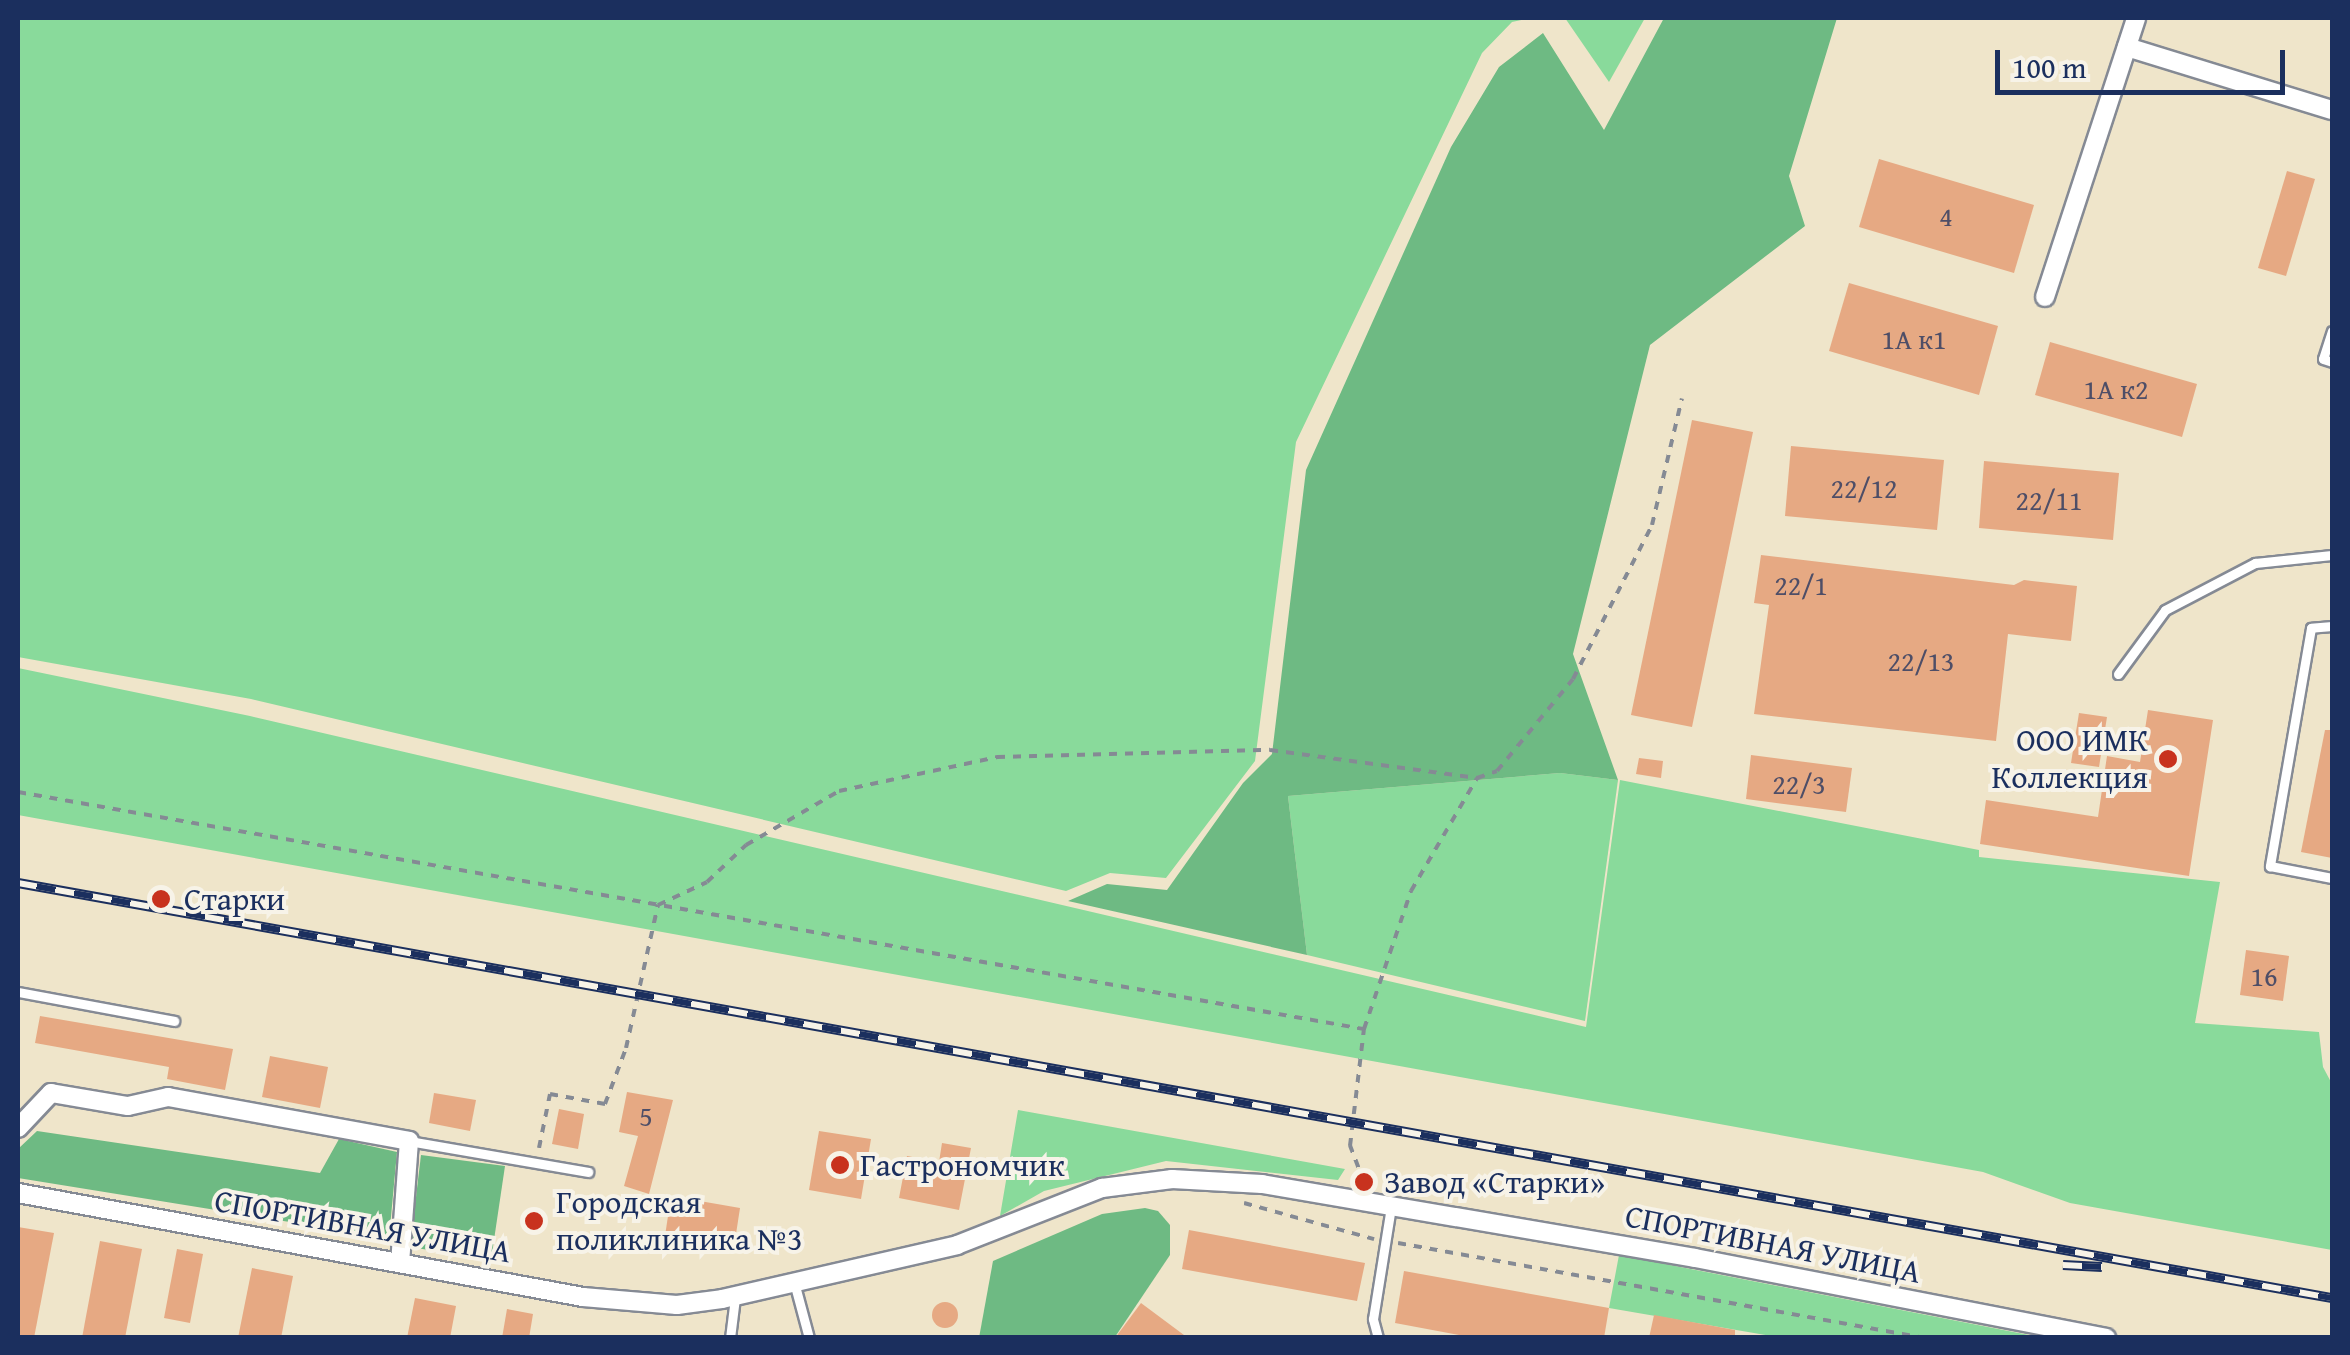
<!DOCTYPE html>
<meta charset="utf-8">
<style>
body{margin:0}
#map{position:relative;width:2350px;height:1355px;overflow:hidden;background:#efe5ca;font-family:"Gentium Book Plus",serif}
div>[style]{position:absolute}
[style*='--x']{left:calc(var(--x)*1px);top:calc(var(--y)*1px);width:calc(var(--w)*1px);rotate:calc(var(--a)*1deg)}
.green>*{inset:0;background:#89da9b}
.forest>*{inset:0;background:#6eba83}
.building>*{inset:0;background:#e6a983}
.round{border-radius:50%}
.path>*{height:4px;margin-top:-2px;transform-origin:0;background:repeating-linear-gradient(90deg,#858a94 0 8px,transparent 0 16px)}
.roads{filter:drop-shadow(2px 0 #858a94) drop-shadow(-2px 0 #858a94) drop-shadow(0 2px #858a94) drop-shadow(0 -2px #858a94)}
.service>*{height:9px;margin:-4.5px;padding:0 4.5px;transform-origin:4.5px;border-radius:4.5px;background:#fff}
.minor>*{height:18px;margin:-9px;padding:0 9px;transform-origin:9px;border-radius:9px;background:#fff}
.rail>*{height:10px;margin-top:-5px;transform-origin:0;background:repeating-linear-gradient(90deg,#f7f3e8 0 19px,#1b2f5e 0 38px);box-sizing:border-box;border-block:2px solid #1b2f5e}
.dots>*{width:28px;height:28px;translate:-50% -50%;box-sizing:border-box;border:5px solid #f7f3e8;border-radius:50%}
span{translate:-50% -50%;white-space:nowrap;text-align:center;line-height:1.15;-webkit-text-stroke:8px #f7f3e8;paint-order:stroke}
.number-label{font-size:28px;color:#4e4e67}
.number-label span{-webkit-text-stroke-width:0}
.poi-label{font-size:32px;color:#1b2f5e}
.right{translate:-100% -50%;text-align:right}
.left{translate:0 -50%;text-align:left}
.street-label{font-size:32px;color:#1b2f5e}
.frame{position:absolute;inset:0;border:20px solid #1b2f5e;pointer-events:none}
.scale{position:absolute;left:1995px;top:50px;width:290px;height:45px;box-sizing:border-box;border:5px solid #1b2f5e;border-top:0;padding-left:12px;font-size:30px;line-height:35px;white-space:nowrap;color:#1b2f5e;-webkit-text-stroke:8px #f7f3e8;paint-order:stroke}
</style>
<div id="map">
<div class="green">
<div style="clip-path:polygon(18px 18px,1531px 18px,1512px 22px,1482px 53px,1296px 442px,1255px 761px,1166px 878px,1110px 873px,1066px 891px,251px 699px,18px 657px)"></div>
<div style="clip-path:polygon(1565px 18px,1645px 18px,1609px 82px)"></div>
<div style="clip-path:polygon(18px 668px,250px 716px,1586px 1027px,1620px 780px,1979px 850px,1979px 857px,2220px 882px,2195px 1023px,2319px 1032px,2323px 1067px,2332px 1084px,2332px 1250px,2070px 1203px,1983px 1172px,18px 815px)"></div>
<div style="clip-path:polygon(1560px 773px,1618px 780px,1585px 1021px,1307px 955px,1288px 796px)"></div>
<div style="clip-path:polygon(1018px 1110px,1345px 1169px,1338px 1180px,1166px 1161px,1044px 1191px,1000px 1216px)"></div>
<div style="clip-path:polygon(1619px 1255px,2039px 1337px,1777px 1337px,1609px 1308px)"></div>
</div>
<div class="forest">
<div style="clip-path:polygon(1664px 18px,1837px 18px,1789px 176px,1805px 226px,1650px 345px,1573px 654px,1618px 780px,1560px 773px,1288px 796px,1307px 955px,1068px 901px,1107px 884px,1167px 890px,1243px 783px,1272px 754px,1306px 470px,1451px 147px,1499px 67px,1543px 33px,1604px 130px)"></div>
<div style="clip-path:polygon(37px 1131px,320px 1173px,339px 1139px,397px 1152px,389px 1238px,18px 1178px,18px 1149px)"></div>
<div style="clip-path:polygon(421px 1155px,505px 1166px,491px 1260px,410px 1247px)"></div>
<div style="clip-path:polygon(1145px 1208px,1158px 1211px,1170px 1225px,1170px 1255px,1115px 1337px,979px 1338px,993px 1261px,1102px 1214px)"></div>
</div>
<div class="building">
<div style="clip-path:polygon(1879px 159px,2034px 205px,2014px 273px,1859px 227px)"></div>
<div style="clip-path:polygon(2287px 171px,2315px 179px,2286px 276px,2258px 268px)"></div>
<div style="clip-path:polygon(1849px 283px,1998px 326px,1979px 395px,1829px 351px)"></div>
<div style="clip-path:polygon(2050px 342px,2197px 384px,2182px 437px,2035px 395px)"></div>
<div style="clip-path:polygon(1692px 420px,1753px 432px,1692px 727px,1631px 715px)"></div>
<div style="clip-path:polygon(1791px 446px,1944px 460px,1937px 530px,1785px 516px)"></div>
<div style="clip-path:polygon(1984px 461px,2119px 473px,2113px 540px,1979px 528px)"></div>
<div style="clip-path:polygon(1761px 555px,2014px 585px,2024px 580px,2077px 586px,2071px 641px,2008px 634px,1996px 741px,1754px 714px,1769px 605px,1754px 603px)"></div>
<div style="clip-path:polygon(2148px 710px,2213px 720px,2189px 876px,1980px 844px,1986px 800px,2098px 817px,2107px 756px,2140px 762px)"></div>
<div style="clip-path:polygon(2079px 713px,2107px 717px,2099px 767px,2071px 763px)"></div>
<div style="clip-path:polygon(2325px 730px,2332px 730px,2332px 858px,2301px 852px)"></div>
<div style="clip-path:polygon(1751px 755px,1852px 768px,1846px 812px,1746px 799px)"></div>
<div style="clip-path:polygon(1639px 758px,1663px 761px,1661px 778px,1636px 774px)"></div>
<div style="clip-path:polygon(2246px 950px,2289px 956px,2283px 1001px,2240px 995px)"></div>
<div style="clip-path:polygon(40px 1016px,233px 1049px,225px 1090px,167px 1079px,169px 1067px,35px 1043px)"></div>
<div style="clip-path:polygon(270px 1056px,328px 1067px,320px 1108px,262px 1097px)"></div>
<div style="clip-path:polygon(627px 1092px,673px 1100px,649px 1194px,624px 1186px,638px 1136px,619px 1132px)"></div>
<div style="clip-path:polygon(434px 1093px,476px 1100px,470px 1131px,429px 1123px)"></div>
<div style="clip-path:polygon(559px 1109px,584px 1114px,578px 1149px,552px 1144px)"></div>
<div style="clip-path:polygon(819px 1131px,871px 1139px,861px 1199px,809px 1190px)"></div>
<div style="clip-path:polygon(942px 1143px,971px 1148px,959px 1210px,899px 1198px,907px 1156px,939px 1162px)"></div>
<div style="clip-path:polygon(671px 1196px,740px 1208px,734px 1247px,665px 1236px)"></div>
<div style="clip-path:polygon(18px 1227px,54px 1233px,34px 1338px,18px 1338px)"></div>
<div style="clip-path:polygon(1189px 1230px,1365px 1263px,1357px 1301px,1182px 1269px)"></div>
<div style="clip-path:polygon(100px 1241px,142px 1249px,125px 1338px,82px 1338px)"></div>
<div style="clip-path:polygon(177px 1249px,203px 1254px,190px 1323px,164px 1318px)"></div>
<div style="clip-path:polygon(252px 1268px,293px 1276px,281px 1338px,238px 1338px)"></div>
<div style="clip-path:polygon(1404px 1271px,1609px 1308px,1604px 1338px,1475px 1338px,1395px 1323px)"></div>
<div style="clip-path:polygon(415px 1298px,456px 1306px,450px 1338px,407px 1338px)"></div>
<div class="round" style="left:932px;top:1302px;width:26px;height:26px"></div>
<div style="clip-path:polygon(1141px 1303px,1188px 1338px,1115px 1338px)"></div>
<div style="clip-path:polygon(507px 1309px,533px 1314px,529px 1338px,502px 1338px)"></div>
<div style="clip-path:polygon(1654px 1315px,1735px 1330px,1735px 1338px,1649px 1338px)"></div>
</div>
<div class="path">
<div style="--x:18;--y:792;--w:1367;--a:9.99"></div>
<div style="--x:539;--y:1148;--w:55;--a:-78.5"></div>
<div style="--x:550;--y:1094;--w:56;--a:10.3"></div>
<div style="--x:605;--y:1104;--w:60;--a:-69.4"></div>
<div style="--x:626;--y:1048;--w:147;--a:-77.4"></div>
<div style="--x:658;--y:905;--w:54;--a:-25.1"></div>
<div style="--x:707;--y:882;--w:54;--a:-43.5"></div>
<div style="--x:746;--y:845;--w:108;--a:-30.1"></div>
<div style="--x:839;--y:791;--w:162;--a:-12.1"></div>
<div style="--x:997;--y:757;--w:273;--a:-1.5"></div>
<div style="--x:1270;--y:750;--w:209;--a:7.7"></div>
<div style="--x:1477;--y:778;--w:21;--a:-19"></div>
<div style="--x:1497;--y:771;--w:119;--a:-50.4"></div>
<div style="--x:1573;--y:679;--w:173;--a:-62.8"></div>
<div style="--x:1652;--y:525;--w:130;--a:-76.7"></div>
<div style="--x:1364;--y:1182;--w:39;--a:-111"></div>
<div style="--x:1350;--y:1146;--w:118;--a:-83.2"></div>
<div style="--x:1364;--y:1029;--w:146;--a:-71.2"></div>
<div style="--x:1411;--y:891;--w:131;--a:-59.7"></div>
<div style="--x:1244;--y:1203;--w:135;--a:15.5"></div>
<div style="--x:1398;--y:1243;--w:535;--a:10.22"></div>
</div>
<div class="roads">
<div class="service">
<div style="--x:2332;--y:331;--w:29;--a:108"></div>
<div style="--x:2323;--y:359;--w:9;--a:18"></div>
<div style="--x:2332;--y:626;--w:21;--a:175"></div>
<div style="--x:2311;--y:628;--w:242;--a:99.8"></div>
<div style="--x:2270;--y:866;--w:63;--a:11"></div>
<div style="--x:2118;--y:674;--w:79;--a:-53.7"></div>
<div style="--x:2165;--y:610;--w:102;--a:-27.6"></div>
<div style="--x:2255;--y:563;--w:77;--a:-5.9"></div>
<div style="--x:18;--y:992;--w:159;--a:10.5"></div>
<div style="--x:409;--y:1141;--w:182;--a:9.8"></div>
<div style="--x:794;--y:1282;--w:58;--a:75"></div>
<div style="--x:730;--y:1338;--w:40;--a:-82.9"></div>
<div style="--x:1378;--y:1338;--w:20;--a:-105"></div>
<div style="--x:1373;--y:1319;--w:114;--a:-80.9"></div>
</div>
<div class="minor">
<div style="--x:2127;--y:47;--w:214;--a:17.1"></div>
<div style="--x:2045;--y:297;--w:293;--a:-71.9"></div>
<div style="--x:18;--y:1128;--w:48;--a:-46.7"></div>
<div style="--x:51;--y:1093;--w:78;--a:9.6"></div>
<div style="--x:128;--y:1106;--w:41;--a:-12.7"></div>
<div style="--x:168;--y:1097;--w:245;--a:10.3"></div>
<div style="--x:409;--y:1141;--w:122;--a:94.2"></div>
<div style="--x:18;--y:1193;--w:574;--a:10.43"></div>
<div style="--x:583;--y:1297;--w:94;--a:4.9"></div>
<div style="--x:677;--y:1305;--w:45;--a:-7.6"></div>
<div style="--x:722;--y:1299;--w:241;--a:-12.9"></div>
<div style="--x:957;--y:1245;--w:156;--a:-21.5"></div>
<div style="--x:1102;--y:1188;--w:71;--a:-7.3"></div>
<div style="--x:1172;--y:1179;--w:90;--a:3.2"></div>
<div style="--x:1262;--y:1184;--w:439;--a:9.7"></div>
<div style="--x:1695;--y:1258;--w:419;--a:11"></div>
</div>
</div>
<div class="rail">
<div style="--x:18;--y:883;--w:2351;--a:10.17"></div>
<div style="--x:2063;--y:1265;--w:39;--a:3"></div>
</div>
<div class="dots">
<div style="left:2168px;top:759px;background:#c8321e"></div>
<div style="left:161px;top:899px;background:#c8321e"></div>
<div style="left:840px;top:1165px;background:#c8321e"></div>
<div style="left:1364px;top:1182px;background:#c8321e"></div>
<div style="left:534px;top:1221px;background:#c8321e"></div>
</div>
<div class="number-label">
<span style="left:1946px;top:216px">4</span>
<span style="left:1914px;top:339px">1А к1</span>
<span style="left:2116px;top:389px">1А к2</span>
<span style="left:1864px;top:488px">22/12</span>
<span style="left:2049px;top:500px">22/11</span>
<span style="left:1801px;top:585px">22/1</span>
<span style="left:1921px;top:661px">22/13</span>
<span style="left:1799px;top:784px">22/3</span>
<span style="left:2264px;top:976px">16</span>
<span style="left:646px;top:1116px">5</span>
</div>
<div class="poi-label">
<span class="right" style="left:2148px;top:759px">ООО ИМК<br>Коллекция</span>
<span class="left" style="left:184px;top:899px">Старки</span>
<span class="left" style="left:860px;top:1165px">Гастрономчик</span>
<span class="left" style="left:1384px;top:1182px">Завод «Старки»</span>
<span class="left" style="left:556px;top:1221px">Городская<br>поликлиника №3</span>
</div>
<div class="street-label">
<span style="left:363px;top:1226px;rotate:10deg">СПОРТИВНАЯ УЛИЦА</span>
<span style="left:1773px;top:1244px;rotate:11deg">СПОРТИВНАЯ УЛИЦА</span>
</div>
<div class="frame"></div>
<div class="scale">100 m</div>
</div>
